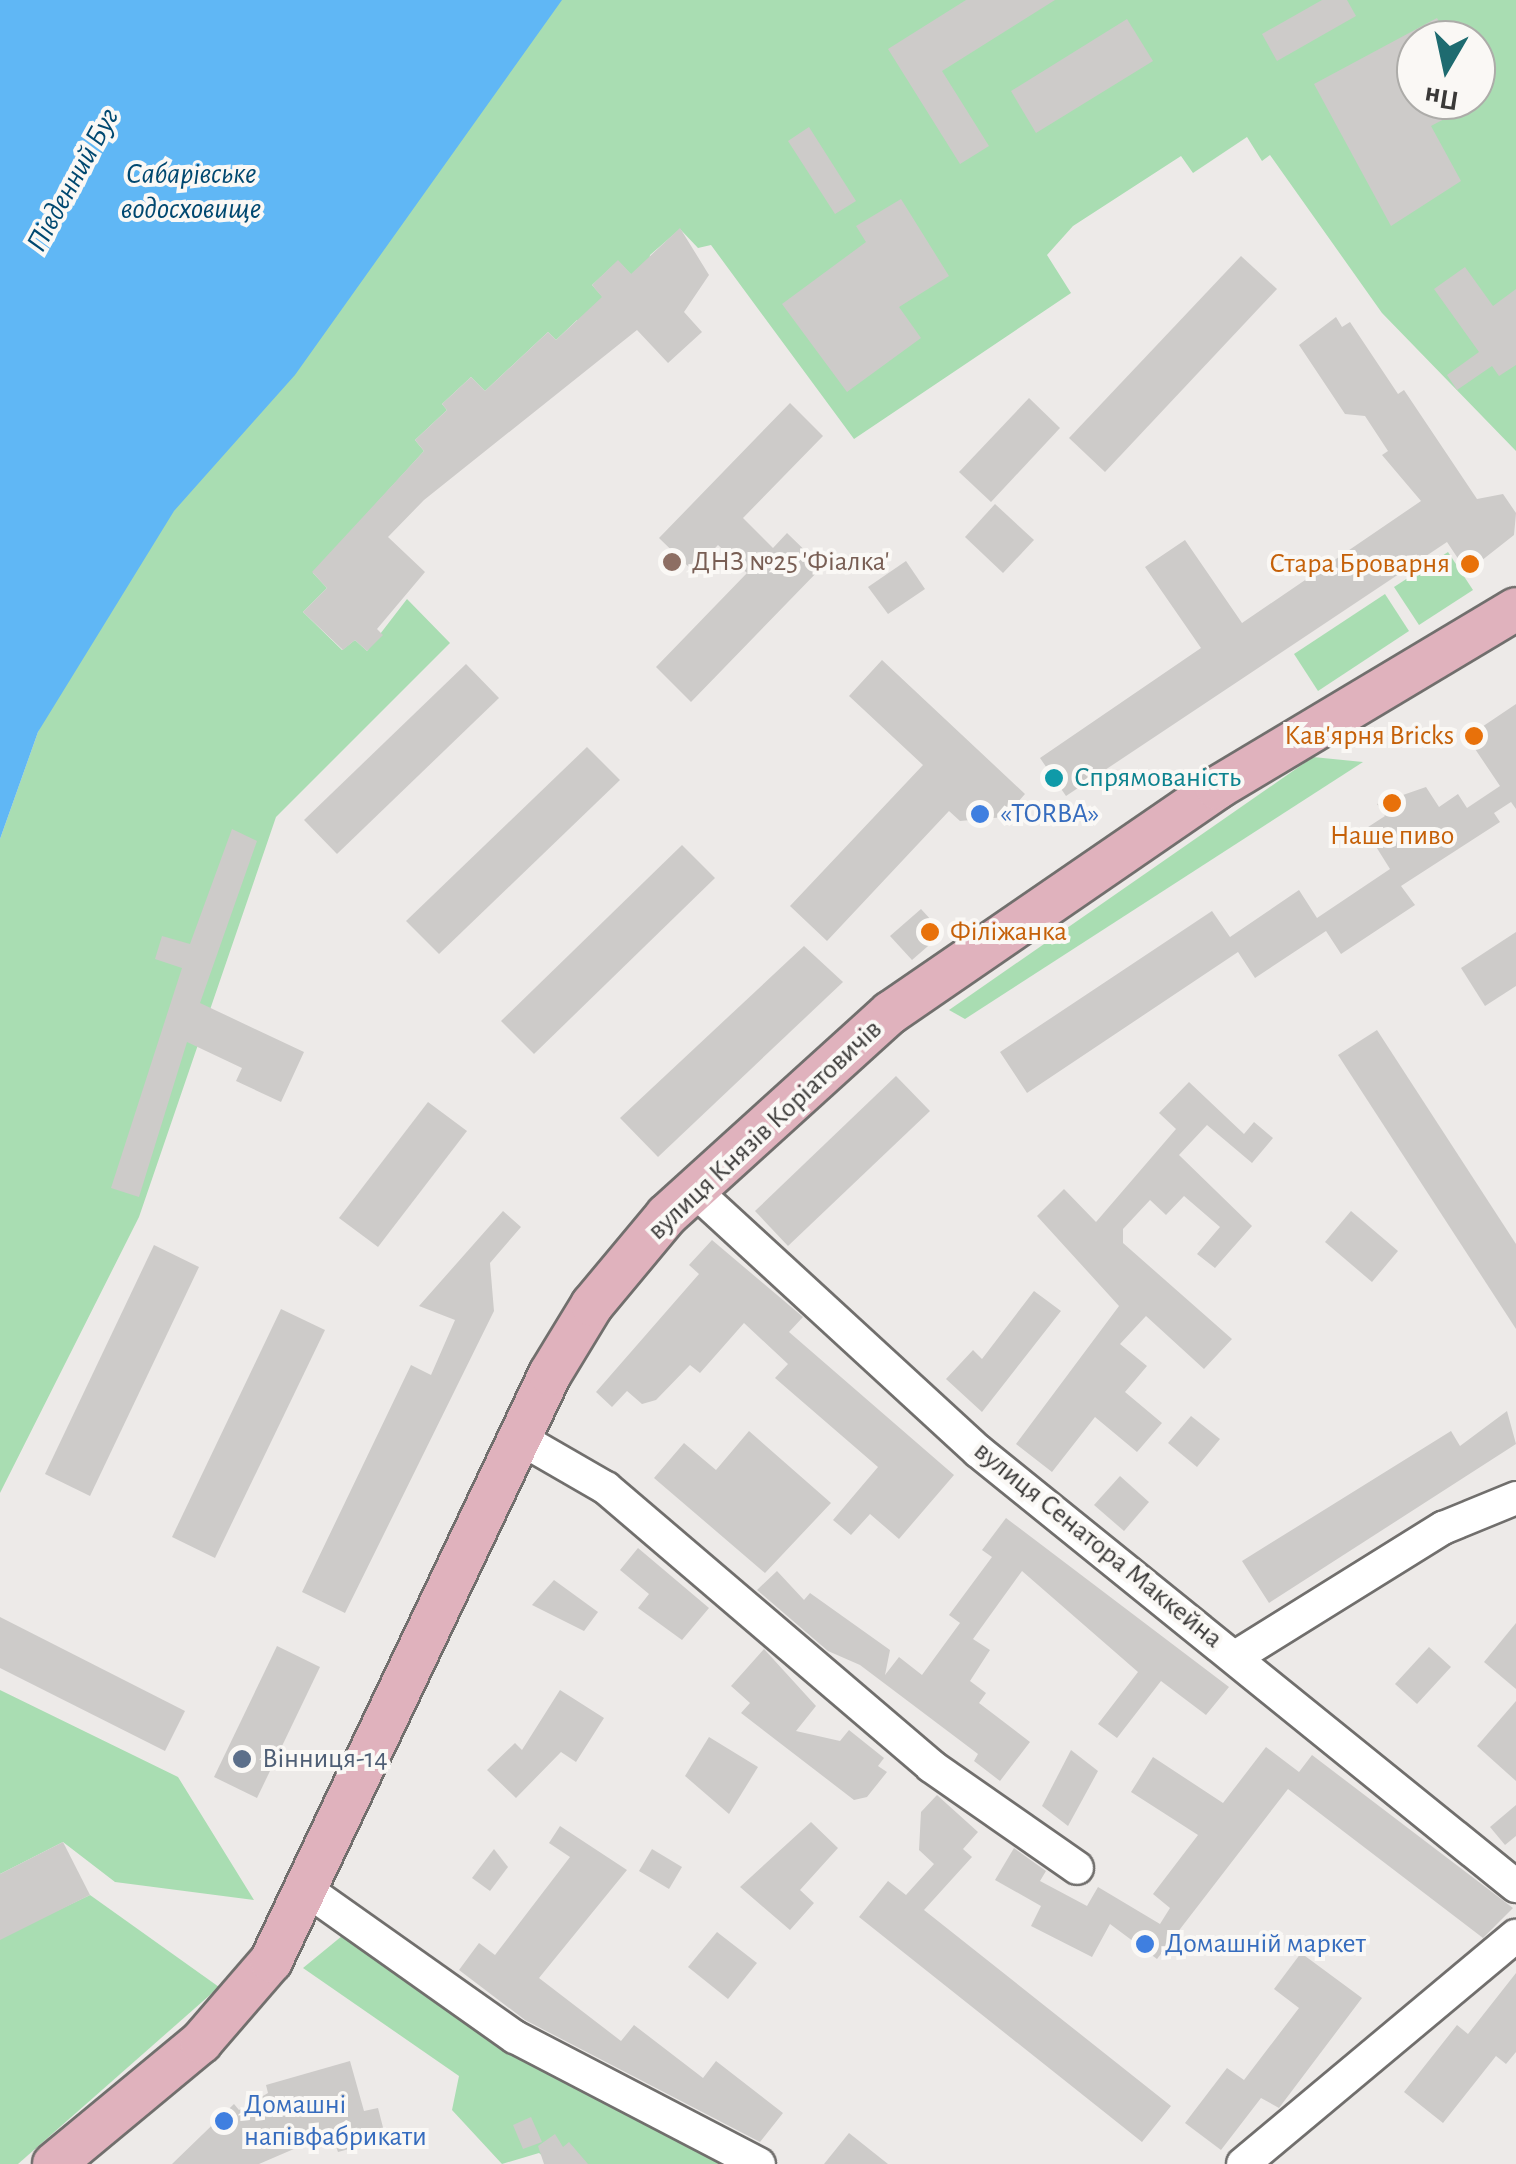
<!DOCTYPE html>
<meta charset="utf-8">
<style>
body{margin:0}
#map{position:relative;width:1516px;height:2164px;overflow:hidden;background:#edeae8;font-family:"Alegreya Sans",sans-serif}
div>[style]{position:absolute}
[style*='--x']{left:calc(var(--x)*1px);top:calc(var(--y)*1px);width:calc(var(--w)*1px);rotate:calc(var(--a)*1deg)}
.green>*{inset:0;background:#a9ddb2}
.water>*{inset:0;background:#60b7f5}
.building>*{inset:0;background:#cdcbc9}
.roads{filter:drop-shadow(2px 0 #716f6d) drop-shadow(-2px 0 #716f6d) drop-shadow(0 2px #716f6d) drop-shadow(0 -2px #716f6d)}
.minor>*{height:32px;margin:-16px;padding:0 16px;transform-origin:16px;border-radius:16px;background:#fff}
.major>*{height:42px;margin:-21px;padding:0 21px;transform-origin:21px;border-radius:21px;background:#e0b2bd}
.dots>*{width:28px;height:28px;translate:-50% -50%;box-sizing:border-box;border:5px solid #faf8f5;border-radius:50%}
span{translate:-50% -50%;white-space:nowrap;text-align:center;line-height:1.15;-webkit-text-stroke:8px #faf8f5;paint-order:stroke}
.education-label{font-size:28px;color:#785e54}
.left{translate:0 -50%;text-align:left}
.food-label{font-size:28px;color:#c56008}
.right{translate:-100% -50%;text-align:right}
.culture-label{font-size:28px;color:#0d838f}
.shop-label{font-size:28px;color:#366cbe}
.street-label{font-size:28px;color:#3a3938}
.service-label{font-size:28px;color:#4e5e75}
.water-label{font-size:30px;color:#004870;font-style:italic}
.north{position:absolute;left:1396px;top:20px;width:100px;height:100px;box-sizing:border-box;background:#faf8f5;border:2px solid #adaca9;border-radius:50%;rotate:189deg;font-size:28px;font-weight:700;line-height:40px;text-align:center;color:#3a3938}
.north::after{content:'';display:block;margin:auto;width:35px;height:45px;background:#1e6b70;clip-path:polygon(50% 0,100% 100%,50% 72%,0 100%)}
</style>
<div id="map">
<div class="green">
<div style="clip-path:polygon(evenodd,495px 0,1516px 0,1516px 451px,1382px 313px,1270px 155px,1262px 161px,1247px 137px,1193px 173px,1181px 156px,1073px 226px,1047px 255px,1071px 293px,854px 439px,711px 245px,698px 248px,680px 229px,650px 255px,645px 289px,618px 261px,592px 285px,607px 302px,583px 326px,577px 320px,556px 340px,548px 332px,485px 391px,471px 377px,442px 404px,447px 410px,415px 440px,424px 451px,313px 573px,327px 588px,303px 612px,342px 650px,355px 640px,367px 651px,407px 599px,450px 643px,276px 817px,139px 1217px,0 1493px,0 839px,38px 732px,157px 474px,495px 0,1416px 40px,1476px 40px,1476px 100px,1416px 100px,1416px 40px)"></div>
<div style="clip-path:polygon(1448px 552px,1473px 590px,1419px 625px,1394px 587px)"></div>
<div style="clip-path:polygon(1385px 594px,1409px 631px,1318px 691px,1294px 654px)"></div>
<div style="clip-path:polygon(1313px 757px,1363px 762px,965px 1019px,949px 1010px)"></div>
<div style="clip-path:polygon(0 1690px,178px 1777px,254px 1900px,115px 1882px,63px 1842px,0 1874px)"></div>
<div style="clip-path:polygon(90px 1895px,219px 1987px,18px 2164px,0 2164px,0 1938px)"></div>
<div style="clip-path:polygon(359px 1922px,515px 2037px,759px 2164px,552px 2164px,539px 2153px,502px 2164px,452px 2110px,459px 2076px,303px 1968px)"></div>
</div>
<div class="water">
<div style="clip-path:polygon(0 0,562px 0,295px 375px,174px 511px,38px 732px,0 839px)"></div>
</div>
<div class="building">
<div style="clip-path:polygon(966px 0,1055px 0,942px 71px,989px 146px,960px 164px,888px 49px)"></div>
<div style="clip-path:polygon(1322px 0,1347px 0,1356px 16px,1277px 61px,1262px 34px)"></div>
<div style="clip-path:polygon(1437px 18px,1449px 40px,1416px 40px,1416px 100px,1480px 100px,1431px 126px,1461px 181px,1391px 226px,1314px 84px)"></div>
<div style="clip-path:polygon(1127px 19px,1153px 61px,1036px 133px,1011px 91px)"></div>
<div style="clip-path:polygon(809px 127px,856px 201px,835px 214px,788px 141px)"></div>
<div style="clip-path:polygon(901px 199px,949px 276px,899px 307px,921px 338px,847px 392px,782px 304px,866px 242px,856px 226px)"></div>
<div style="clip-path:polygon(680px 228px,709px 275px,684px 312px,702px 332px,668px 363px,637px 330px,424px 500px,388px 537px,425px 572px,377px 629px,383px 635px,367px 651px,355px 640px,343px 650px,303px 612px,327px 588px,312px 572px,424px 451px,415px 440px,447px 410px,442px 404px,471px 377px,485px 391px,548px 332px,556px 340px,602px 297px,592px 285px,618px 260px,631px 274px)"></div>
<div style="clip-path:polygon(1241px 256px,1277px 289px,1105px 472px,1069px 438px)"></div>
<div style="clip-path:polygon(1465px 267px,1493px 306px,1516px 289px,1516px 365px,1499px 376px,1492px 366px,1457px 390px,1447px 375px,1479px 352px,1434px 289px)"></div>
<div style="clip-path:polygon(1336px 317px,1342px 327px,1350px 322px,1398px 394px,1404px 390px,1477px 499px,1503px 494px,1516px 513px,1514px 535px,1467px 572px,1447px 542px,1066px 796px,1040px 758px,1201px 648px,1145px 567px,1185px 540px,1242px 623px,1421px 501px,1382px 455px,1388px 451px,1365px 416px,1345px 414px,1299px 345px)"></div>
<div style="clip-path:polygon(1029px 398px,1060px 428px,991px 502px,959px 472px)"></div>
<div style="clip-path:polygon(790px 403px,823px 436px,743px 518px,773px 548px,787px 533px,822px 567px,691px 702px,656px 667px,747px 573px,718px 545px,693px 571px,659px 538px)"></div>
<div style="clip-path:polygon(995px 504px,1034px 540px,1003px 573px,965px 537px)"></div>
<div style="clip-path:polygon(906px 561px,925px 589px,888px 614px,868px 587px)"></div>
<div style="clip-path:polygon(882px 660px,1025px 794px,1005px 817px,960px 821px,949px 811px,827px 941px,790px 906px,923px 765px,849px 696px)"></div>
<div style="clip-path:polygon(466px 664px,499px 698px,337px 854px,304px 820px)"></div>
<div style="clip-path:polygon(1516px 704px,1516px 809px,1511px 802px,1494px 813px,1500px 822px,1401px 886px,1415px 905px,1341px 954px,1326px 931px,1255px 978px,1238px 952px,1027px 1093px,1000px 1052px,1212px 911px,1230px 937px,1299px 890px,1317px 918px,1390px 869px,1365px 829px,1385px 816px,1377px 804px,1426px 787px,1439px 807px,1458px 794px,1467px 808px,1500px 786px,1467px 737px)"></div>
<div style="clip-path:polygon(587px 747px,620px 780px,439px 954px,406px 921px)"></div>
<div style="clip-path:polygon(232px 829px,257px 841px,200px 1003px,304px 1052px,281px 1102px,236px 1081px,242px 1068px,187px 1042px,139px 1197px,111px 1188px,182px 968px,155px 959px,162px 936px,190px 944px)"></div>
<div style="clip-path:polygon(682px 845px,715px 878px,534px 1054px,501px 1021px)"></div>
<div style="clip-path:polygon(921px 909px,943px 933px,912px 960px,890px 936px)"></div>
<div style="clip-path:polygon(1516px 932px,1516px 986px,1485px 1006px,1461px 968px)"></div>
<div style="clip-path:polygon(804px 946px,843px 982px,658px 1157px,620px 1118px)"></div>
<div style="clip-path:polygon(1377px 1030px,1516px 1244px,1516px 1329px,1338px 1055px)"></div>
<div style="clip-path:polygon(896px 1076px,930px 1111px,788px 1246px,755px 1211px)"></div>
<div style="clip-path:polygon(1189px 1082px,1244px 1134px,1254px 1122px,1273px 1138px,1252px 1163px,1207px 1125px,1179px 1155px,1252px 1226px,1215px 1268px,1197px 1254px,1220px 1227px,1184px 1196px,1166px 1215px,1150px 1200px,1123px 1229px,1123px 1243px,1232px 1339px,1204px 1369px,1146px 1316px,1120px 1344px,1147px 1366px,1125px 1392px,1162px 1423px,1137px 1452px,1095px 1417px,1052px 1472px,1016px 1444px,1119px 1306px,1037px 1216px,1064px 1189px,1096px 1222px,1176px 1129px,1159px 1113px)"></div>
<div style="clip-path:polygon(428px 1102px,467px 1131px,378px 1247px,339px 1218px)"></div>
<div style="clip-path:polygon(503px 1211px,521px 1227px,490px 1263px,494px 1311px,345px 1613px,302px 1592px,411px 1365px,431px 1375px,455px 1320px,419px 1306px)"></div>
<div style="clip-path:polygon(1351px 1211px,1398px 1251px,1372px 1282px,1325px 1242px)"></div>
<div style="clip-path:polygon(712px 1240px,803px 1317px,789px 1332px,954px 1475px,899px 1539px,870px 1514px,851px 1535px,833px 1520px,878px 1467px,775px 1378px,788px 1364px,744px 1323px,700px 1373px,690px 1365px,656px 1400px,642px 1404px,627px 1391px,612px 1407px,596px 1392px,699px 1274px,689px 1265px)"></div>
<div style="clip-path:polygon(154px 1245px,199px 1267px,90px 1496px,45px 1474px)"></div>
<div style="clip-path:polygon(1034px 1291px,1061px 1311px,982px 1412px,946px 1379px,973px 1350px,982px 1359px)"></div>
<div style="clip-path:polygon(281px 1309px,325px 1330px,215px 1558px,172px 1537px)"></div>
<div style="clip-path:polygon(1507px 1411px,1516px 1444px,1269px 1603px,1242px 1561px,1451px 1431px,1460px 1446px)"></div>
<div style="clip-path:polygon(1191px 1416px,1220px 1439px,1197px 1467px,1168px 1443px)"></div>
<div style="clip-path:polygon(749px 1431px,831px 1503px,765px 1573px,654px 1478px,684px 1443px,716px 1470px)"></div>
<div style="clip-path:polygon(1120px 1476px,1149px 1502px,1124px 1531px,1094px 1505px)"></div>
<div style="clip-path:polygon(1006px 1518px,1229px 1687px,1206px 1715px,1161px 1681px,1117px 1738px,1098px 1724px,1138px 1672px,1022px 1571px,973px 1639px,990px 1650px,970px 1681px,986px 1693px,979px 1703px,1030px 1742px,1000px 1781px,974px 1761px,978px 1754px,860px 1665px,828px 1651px,757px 1590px,777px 1571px,804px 1600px,810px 1593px,890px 1650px,885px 1675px,899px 1657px,922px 1675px,960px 1623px,949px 1615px,992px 1557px,982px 1550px)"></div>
<div style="clip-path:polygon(638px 1548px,709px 1608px,682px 1640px,638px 1608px,649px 1594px,620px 1570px)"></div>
<div style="clip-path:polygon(554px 1580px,598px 1612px,584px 1631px,532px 1605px)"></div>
<div style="clip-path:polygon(0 1617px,185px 1711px,165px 1751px,0 1668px)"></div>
<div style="clip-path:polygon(1516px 1623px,1516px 1689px,1484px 1662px)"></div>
<div style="clip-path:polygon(277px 1646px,320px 1667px,257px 1798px,214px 1777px)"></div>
<div style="clip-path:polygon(1429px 1647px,1451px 1667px,1417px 1704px,1395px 1684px)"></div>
<div style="clip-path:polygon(764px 1649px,816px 1706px,796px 1731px,840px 1741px,849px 1730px,884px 1758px,878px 1766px,887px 1772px,867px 1797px,854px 1800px,741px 1713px,750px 1703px,731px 1686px)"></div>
<div style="clip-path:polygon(560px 1690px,604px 1718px,576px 1762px,561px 1752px,516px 1798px,487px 1770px,515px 1743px,522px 1750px)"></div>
<div style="clip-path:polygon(1516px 1701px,1516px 1781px,1477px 1746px)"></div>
<div style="clip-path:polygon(709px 1737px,758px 1767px,729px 1814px,685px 1776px)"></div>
<div style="clip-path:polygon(1266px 1747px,1299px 1772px,1312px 1755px,1513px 1908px,1483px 1938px,1288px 1789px,1157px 1959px,1110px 1924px,1092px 1957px,1031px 1926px,1041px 1906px,995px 1880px,1014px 1848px,1046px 1871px,1040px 1881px,1087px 1906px,1098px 1887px,1160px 1924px,1170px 1908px,1153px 1894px,1198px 1835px,1131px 1792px,1153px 1757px,1223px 1803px)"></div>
<div style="clip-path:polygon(1071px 1750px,1098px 1771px,1068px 1826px,1042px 1806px)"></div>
<div style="clip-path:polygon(937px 1795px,978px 1832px,963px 1849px,972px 1857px,924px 1910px,1171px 2106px,1142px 2142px,859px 1917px,888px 1881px,906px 1895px,934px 1864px,919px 1850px,921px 1812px)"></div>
<div style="clip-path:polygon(1516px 1805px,1516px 1836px,1505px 1845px,1490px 1827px)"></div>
<div style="clip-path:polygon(811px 1822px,838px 1848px,800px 1890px,814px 1903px,790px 1930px,740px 1887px)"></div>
<div style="clip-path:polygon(560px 1826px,627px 1870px,539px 1978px,621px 2041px,634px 2025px,703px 2078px,716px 2061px,783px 2113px,760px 2142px,525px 2020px,459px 1970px,479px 1943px,495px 1955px,570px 1857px,549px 1843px)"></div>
<div style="clip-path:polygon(63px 1842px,90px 1895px,0 1940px,0 1874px)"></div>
<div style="clip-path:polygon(494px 1849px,508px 1867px,490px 1891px,472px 1878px)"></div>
<div style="clip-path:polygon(652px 1849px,682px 1867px,669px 1889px,639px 1871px)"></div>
<div style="clip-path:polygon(717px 1932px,757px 1963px,728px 1999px,688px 1967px)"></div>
<div style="clip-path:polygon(1301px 1953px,1362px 1998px,1279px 2108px,1261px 2098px,1221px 2150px,1185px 2123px,1227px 2068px,1244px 2080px,1299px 2008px,1274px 1989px)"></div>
<div style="clip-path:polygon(1516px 1973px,1516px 2052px,1506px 2064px,1496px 2056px,1443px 2123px,1404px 2092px,1457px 2025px,1468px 2034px)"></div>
<div style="clip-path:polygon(350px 2061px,364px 2111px,378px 2108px,386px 2139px,338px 2152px,331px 2133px,259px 2164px,172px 2164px,234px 2104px,239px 2110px,268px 2093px,266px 2085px)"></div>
<div style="clip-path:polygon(531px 2117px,542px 2142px,523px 2149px,513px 2125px)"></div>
<div style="clip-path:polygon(849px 2133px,888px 2164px,824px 2164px)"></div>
<div style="clip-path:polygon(555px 2134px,563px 2147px,569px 2142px,588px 2164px,544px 2164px,538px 2146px)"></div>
</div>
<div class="roads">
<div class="minor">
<div style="--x:693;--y:1189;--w:387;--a:42.6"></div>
<div style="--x:978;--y:1451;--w:692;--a:38.96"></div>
<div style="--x:521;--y:1439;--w:98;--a:30"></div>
<div style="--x:606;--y:1488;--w:428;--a:40.5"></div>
<div style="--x:931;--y:1766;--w:178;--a:34.9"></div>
<div style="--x:1237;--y:1656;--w:243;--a:-31.9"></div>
<div style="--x:1443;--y:1528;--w:79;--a:-22.3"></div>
<div style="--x:307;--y:1890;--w:255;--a:35.3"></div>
<div style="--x:515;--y:2037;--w:275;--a:27.5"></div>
<div style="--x:1243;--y:2164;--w:356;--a:-39.9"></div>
</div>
<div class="major">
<div style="--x:54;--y:2164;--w:191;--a:-39.7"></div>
<div style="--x:201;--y:2042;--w:107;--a:-49.2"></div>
<div style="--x:271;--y:1961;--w:650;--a:-64.58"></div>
<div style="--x:550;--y:1374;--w:81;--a:-58.7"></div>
<div style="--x:592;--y:1305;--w:117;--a:-50.2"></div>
<div style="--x:667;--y:1215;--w:301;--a:-42.2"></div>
<div style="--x:890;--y:1013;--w:397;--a:-34.5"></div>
<div style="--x:1217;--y:788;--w:348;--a:-30.9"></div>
</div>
</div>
<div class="dots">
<div style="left:672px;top:562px;background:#8d6e63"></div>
<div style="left:1470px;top:564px;background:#e8710a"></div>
<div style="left:1474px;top:736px;background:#e8710a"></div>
<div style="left:1054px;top:778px;background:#0f9aa8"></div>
<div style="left:1392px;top:803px;background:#e8710a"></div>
<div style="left:980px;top:814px;background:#3f7fe0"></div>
<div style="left:930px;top:932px;background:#e8710a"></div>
<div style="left:242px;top:1759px;background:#5c6f8a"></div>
<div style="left:1145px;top:1944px;background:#3f7fe0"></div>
<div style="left:224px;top:2121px;background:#3f7fe0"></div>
</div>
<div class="education-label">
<span class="left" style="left:692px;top:562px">ДНЗ №25 'Фіалка'</span>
</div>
<div class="food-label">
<span class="right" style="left:1450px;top:564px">Стара Броварня</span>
<span class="right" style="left:1454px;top:736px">Кав'ярня Bricks</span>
<span style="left:1392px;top:836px">Наше пиво</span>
<span class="left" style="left:950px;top:932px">Філіжанка</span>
</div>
<div class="culture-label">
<span class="left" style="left:1074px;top:778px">Спрямованість</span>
</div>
<div class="shop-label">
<span class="left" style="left:1000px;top:814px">«TORBA»</span>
<span class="left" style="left:1165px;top:1944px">Домашній маркет</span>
<span class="left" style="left:244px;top:2121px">Домашні<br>напівфабрикати</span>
</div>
<div class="street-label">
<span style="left:765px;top:1130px;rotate:-43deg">вулиця Князів Коріатовичів</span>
<span style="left:1098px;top:1545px;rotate:39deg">вулиця Сенатора Маккейна</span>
</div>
<div class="service-label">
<span class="left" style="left:262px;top:1759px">Вінниця-14</span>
</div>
<div class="water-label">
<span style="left:191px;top:191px">Сабарівське<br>водосховище</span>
<span style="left:73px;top:180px;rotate:-61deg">Південний Буг</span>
</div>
<div class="north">Пн</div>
</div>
